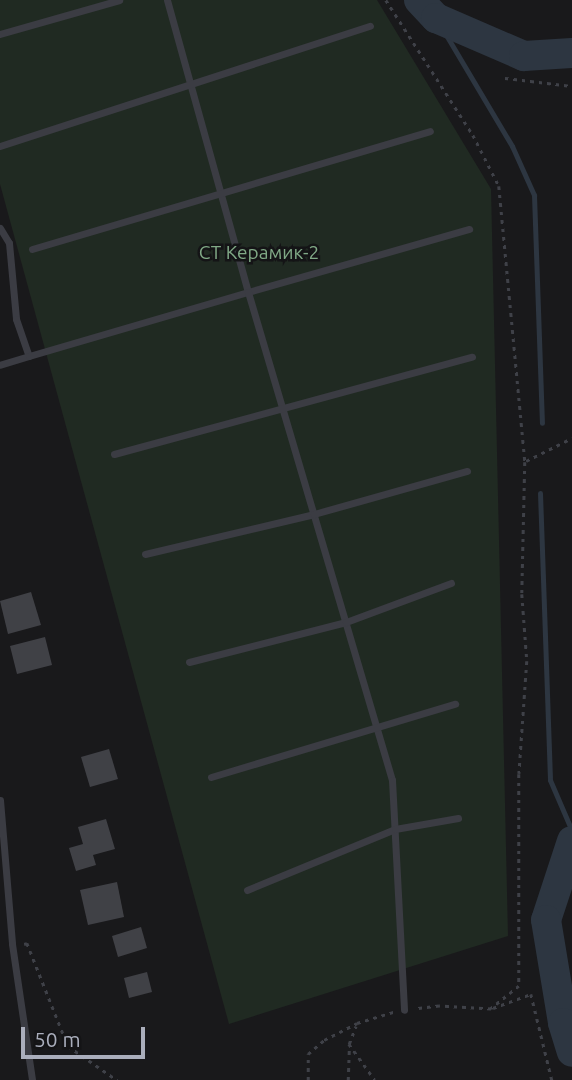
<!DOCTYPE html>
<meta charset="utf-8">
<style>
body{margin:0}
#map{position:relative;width:572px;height:1080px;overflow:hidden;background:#19191b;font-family:Ubuntu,sans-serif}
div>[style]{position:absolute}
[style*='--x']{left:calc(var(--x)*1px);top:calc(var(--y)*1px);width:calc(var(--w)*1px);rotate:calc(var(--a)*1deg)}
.green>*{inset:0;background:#202a22}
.stream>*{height:5px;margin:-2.5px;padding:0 2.5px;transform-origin:2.5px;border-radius:2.5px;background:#2d3641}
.river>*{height:30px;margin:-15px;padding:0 15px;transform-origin:15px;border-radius:15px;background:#2d3641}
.building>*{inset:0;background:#404146}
.path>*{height:2.5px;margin-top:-1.25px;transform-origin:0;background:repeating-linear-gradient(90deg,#3f4148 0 3.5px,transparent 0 8.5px)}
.service>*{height:7px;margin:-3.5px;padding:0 3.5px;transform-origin:3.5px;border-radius:3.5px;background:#3b3c43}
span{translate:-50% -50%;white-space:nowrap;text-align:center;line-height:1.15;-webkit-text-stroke:5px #141416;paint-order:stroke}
.park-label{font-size:19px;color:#80a986}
.scale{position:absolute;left:21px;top:1027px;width:124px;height:32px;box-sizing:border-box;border:4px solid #aaaebc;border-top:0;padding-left:9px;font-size:21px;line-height:24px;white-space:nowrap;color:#aaaebc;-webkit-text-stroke:5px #141416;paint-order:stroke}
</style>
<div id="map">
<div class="green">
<div style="clip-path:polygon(0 0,377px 0,491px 189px,508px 936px,229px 1024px,0 184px)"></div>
</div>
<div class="stream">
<div style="--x:436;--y:18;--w:149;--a:59.3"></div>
<div style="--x:512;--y:146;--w:54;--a:65.8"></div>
<div style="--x:534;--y:195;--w:228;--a:88"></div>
<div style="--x:540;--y:493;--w:287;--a:88"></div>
<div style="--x:550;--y:780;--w:56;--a:66.7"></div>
</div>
<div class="river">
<div style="--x:419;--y:0;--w:25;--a:47"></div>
<div style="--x:436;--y:18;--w:96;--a:23.4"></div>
<div style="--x:524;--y:56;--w:48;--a:-3.6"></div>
<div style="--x:572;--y:841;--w:83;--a:108.2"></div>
<div style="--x:546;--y:920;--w:104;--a:80.6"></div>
<div style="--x:563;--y:1023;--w:30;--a:73"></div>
</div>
<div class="building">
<div style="clip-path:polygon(31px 592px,41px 625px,8px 634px,0 601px)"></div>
<div style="clip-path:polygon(45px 637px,52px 665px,17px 674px,10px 646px)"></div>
<div style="clip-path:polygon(109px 749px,118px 779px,90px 787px,81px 757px)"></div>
<div style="clip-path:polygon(106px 819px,115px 849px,93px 855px,96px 865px,76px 871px,69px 848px,83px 844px,78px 827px)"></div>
<div style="clip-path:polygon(117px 882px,124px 917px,88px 925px,80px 890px)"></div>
<div style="clip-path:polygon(141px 927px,147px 948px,118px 957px,112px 936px)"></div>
<div style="clip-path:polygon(147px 972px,152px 992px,129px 998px,124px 978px)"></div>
</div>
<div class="path">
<div style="--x:386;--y:0;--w:161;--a:57.2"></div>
<div style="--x:473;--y:135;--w:57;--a:63"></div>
<div style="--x:499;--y:186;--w:277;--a:84.6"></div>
<div style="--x:525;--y:462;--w:132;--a:91.3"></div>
<div style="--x:522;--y:594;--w:67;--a:85.7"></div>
<div style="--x:527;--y:661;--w:113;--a:94"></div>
<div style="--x:519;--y:774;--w:212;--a:90"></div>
<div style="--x:519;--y:986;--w:36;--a:141"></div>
<div style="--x:491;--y:1009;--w:52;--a:-176.7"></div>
<div style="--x:439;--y:1006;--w:25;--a:173"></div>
<div style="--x:505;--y:78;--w:67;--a:6.8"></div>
<div style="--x:526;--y:461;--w:51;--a:-26.6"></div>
<div style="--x:24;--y:944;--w:3;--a:-18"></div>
<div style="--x:27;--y:943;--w:111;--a:68.3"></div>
<div style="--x:68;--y:1046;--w:60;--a:34.8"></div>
<div style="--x:493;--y:1008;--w:40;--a:-20.2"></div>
<div style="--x:531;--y:994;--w:89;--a:76.3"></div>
<div style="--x:349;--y:1044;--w:44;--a:54.2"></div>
<div style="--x:308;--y:1080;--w:26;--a:-90"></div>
<div style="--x:308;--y:1054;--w:21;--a:-41"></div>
<div style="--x:324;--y:1040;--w:37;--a:-27"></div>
<div style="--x:357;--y:1023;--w:39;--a:-17"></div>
<div style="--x:348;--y:1080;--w:36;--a:-88"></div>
<div style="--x:349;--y:1044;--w:19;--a:-69"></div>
</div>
<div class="service">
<div style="--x:167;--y:0;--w:303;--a:74.5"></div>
<div style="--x:248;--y:292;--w:230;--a:-15.9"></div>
<div style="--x:0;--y:34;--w:124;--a:-15.9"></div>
<div style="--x:0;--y:146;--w:389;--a:-18"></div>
<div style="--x:0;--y:228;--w:17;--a:59"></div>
<div style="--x:9;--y:243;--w:76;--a:84.7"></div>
<div style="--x:16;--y:319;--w:39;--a:71"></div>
<div style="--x:29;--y:356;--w:30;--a:163"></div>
<div style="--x:32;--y:249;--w:415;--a:-16.5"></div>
<div style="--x:29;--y:356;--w:228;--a:-16.3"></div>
<div style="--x:248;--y:292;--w:509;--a:73.56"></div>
<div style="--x:392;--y:780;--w:230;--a:87"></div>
<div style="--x:114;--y:454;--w:371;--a:-15.2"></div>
<div style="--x:145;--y:554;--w:174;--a:-13.3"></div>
<div style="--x:314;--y:514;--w:159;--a:-15.7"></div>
<div style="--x:189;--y:662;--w:162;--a:-14.3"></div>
<div style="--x:346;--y:622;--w:112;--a:-20.4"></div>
<div style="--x:211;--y:777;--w:255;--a:-16.7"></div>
<div style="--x:0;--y:800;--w:144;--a:85.2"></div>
<div style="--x:12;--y:944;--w:137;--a:81.6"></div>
<div style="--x:247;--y:890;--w:160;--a:-22.4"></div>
<div style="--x:395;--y:829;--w:64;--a:-9.9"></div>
</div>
<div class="park-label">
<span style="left:259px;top:253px">СТ Керамик-2</span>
</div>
<div class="scale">50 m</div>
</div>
